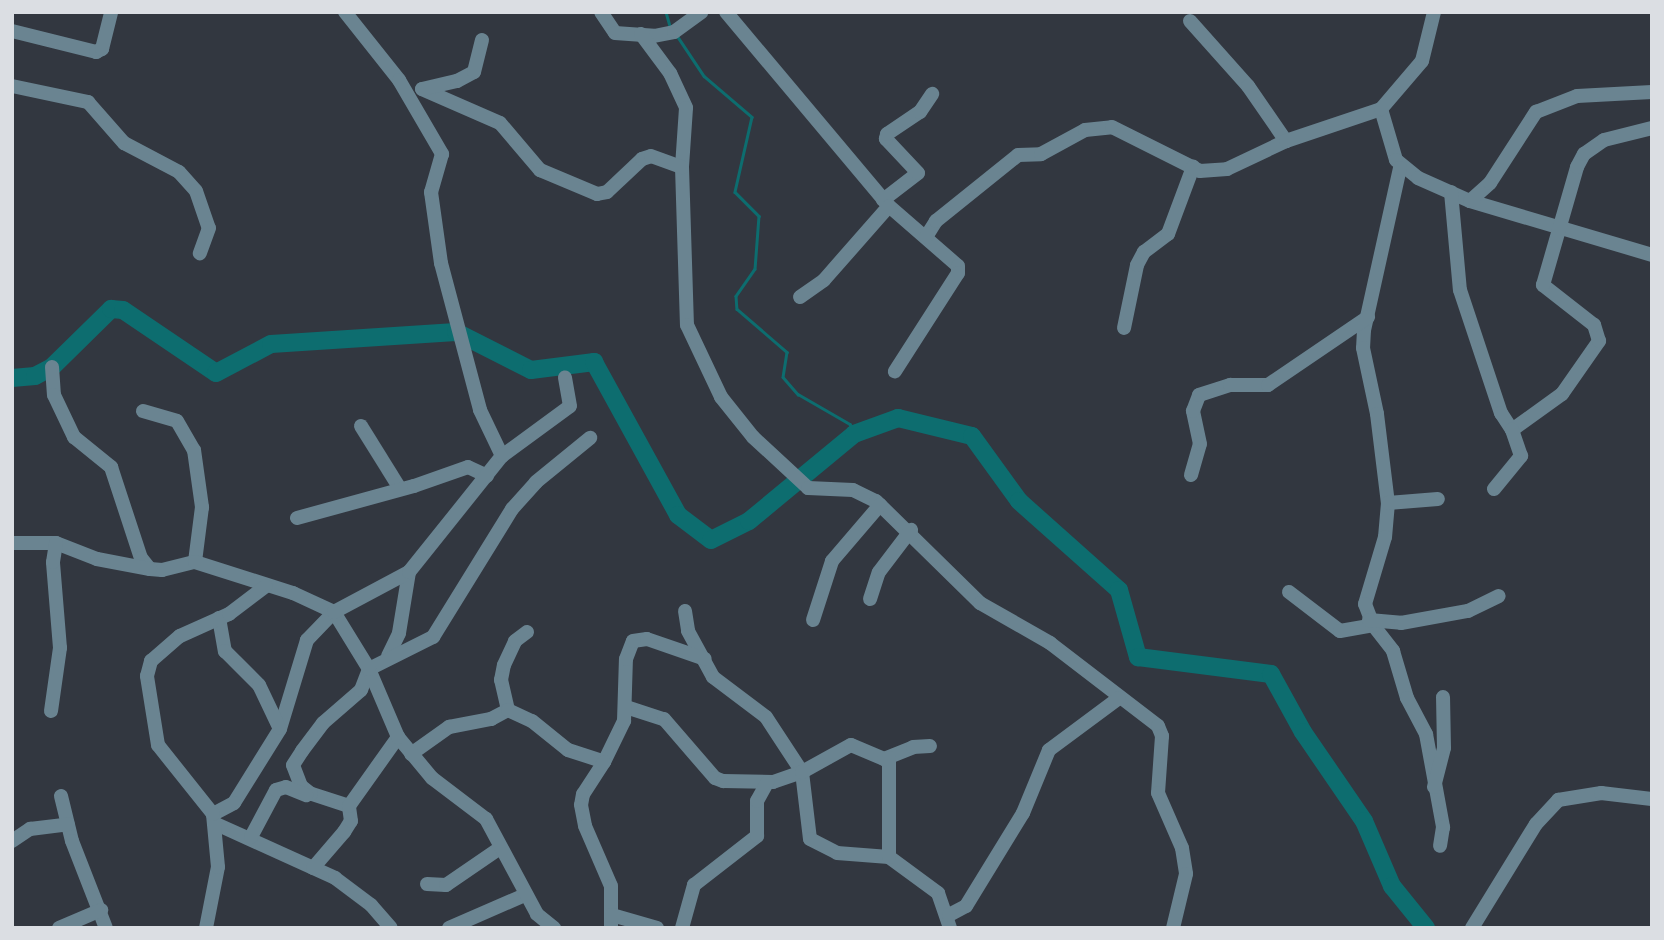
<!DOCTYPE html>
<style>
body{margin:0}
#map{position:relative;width:1664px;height:940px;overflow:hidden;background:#323740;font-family:"Work Sans",sans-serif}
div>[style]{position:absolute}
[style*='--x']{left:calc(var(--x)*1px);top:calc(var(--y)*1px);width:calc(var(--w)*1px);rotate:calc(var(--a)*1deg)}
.stream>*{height:2.5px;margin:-1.25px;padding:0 1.25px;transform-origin:1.25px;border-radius:1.25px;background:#0d6d6f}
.river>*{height:18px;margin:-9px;padding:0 9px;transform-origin:9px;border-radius:9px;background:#0d6d6f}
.minor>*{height:14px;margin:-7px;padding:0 7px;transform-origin:7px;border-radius:7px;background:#6a8491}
span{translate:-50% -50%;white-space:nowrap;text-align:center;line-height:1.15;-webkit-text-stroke:5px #1c1e22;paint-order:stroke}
.frame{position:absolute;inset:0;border:14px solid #dbdee3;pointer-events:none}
</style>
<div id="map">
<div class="stream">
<div style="--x:666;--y:12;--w:15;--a:74"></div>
<div style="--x:678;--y:37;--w:47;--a:56.3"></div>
<div style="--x:704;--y:76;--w:63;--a:40.5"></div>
<div style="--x:752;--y:117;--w:77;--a:102.8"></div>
<div style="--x:735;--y:192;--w:34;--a:45"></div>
<div style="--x:759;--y:216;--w:53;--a:94.3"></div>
<div style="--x:755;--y:269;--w:33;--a:125"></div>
<div style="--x:736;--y:296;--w:13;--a:86"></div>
<div style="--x:737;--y:309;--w:66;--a:40.7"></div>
<div style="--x:787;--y:352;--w:25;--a:99"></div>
<div style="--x:783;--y:377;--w:23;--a:49"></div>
<div style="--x:798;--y:394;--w:60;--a:30"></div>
<div style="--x:850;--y:424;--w:11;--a:68"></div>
</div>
<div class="river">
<div style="--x:12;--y:378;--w:23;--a:-5"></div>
<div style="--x:35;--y:376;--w:19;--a:-28"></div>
<div style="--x:52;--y:367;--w:83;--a:-44.5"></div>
<div style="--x:111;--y:309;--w:12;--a:5"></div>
<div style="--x:123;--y:310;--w:112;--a:34.1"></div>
<div style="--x:216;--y:373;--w:62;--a:-27.8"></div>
<div style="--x:271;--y:344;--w:185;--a:-3.7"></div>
<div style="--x:456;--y:332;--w:84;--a:26.9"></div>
<div style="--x:531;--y:370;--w:64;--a:-7.2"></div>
<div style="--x:594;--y:362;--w:175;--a:61.2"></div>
<div style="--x:678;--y:515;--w:41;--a:37.1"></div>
<div style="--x:711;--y:540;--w:42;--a:-26.6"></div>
<div style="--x:749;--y:521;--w:136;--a:-39.6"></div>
<div style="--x:854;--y:434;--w:47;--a:-20"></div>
<div style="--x:898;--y:418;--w:76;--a:13.7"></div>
<div style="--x:972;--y:436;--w:80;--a:54.1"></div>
<div style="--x:1019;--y:501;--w:134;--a:41.7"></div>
<div style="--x:1119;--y:590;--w:70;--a:74.2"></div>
<div style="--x:1138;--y:657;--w:134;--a:7.3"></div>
<div style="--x:1271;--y:674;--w:66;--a:61.1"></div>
<div style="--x:1303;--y:732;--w:108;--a:55.6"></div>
<div style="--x:1364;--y:821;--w:71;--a:66.7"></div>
<div style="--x:1392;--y:886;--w:54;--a:51"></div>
</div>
<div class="minor">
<div style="--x:345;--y:12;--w:87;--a:51.5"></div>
<div style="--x:399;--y:80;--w:86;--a:59.8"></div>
<div style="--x:442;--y:154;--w:40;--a:106"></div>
<div style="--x:431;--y:192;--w:72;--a:82"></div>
<div style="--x:441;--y:263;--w:152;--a:75.1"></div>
<div style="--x:480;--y:410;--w:51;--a:64.4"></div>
<div style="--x:601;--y:12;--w:25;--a:56"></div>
<div style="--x:615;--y:33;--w:39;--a:4"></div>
<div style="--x:654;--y:36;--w:20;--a:-11"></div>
<div style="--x:674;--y:32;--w:34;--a:-36"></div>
<div style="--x:726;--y:12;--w:253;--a:50"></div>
<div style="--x:889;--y:206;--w:91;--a:41"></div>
<div style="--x:958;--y:266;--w:7;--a:90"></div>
<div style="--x:958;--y:273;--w:117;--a:122.7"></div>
<div style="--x:1190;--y:21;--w:87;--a:48.3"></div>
<div style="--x:1248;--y:86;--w:67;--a:55.4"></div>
<div style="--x:12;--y:31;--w:87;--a:14"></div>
<div style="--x:96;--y:52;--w:7;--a:-27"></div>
<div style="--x:102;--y:49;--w:38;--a:-76"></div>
<div style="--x:641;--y:34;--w:49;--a:53.4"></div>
<div style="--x:670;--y:73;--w:38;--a:65"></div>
<div style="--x:686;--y:108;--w:59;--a:93.9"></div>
<div style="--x:682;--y:167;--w:158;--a:88.2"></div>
<div style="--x:687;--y:325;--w:80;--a:64.7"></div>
<div style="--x:721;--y:397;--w:51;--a:51.3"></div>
<div style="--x:753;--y:437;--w:75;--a:42.8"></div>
<div style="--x:808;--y:488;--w:45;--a:2.5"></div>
<div style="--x:853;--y:490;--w:25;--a:26"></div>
<div style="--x:876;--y:501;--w:146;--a:44.4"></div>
<div style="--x:980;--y:603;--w:81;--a:29.7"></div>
<div style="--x:1050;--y:643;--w:136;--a:37.5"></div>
<div style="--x:1158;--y:726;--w:11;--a:68"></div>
<div style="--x:1162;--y:736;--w:57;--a:94"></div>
<div style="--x:1158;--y:793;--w:60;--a:66.4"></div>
<div style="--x:1182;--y:848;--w:26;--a:81"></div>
<div style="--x:1186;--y:874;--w:56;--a:103.5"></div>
<div style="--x:12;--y:86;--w:78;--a:11.9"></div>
<div style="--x:88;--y:102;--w:55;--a:48.7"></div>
<div style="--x:124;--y:143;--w:62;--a:27.8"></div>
<div style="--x:179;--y:172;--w:25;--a:48"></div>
<div style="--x:196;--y:191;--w:39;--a:71"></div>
<div style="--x:209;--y:228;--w:27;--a:110"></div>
<div style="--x:422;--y:89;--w:85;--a:23.6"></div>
<div style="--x:500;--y:123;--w:62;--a:49.6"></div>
<div style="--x:540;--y:170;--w:62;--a:22.8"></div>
<div style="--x:597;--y:194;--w:10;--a:-11"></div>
<div style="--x:607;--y:192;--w:48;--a:-43.3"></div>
<div style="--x:642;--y:159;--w:9;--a:-18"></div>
<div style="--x:651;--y:156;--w:33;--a:20"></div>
<div style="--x:422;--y:89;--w:36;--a:-13"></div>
<div style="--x:457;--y:81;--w:19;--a:-28"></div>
<div style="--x:474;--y:72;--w:33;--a:-76"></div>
<div style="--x:1381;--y:109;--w:53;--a:73.6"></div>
<div style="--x:1396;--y:160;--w:28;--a:39"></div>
<div style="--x:1418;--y:178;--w:57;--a:23.9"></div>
<div style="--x:1470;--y:201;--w:190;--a:16.5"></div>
<div style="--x:1400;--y:168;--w:166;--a:102.5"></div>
<div style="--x:1364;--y:330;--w:18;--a:93"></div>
<div style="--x:1363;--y:348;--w:67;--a:78"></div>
<div style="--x:1377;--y:414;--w:90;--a:83"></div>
<div style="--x:1388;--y:503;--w:34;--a:95"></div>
<div style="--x:1385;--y:537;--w:70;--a:106.6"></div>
<div style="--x:1365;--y:604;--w:22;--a:69"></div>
<div style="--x:1373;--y:625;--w:33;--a:52"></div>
<div style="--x:1393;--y:651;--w:49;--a:73.4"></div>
<div style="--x:1407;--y:698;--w:41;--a:62.2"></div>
<div style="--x:1426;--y:734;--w:95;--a:79.6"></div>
<div style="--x:1443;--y:827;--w:19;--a:99"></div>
<div style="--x:1451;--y:192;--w:98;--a:84.8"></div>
<div style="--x:1460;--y:290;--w:130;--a:71.6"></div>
<div style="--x:1501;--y:413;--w:20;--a:57"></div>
<div style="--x:1512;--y:430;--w:62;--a:-35.8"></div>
<div style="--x:1562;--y:394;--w:65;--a:-55.1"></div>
<div style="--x:1599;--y:341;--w:17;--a:-107"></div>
<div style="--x:1594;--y:325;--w:65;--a:-141.9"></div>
<div style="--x:1543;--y:285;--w:123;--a:-73.9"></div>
<div style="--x:1577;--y:167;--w:15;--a:-62"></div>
<div style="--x:1584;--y:154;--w:24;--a:-35"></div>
<div style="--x:1604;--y:140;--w:49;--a:-14"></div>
<div style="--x:883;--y:200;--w:44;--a:-37.6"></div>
<div style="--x:918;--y:173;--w:47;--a:-133.3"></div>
<div style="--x:886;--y:139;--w:5;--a:-79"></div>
<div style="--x:887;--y:134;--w:40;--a:-34"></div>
<div style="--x:920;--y:112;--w:22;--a:-56"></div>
<div style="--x:1470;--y:201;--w:27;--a:-42"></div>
<div style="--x:1490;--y:183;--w:85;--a:-57.1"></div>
<div style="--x:1536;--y:112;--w:44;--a:-21.3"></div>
<div style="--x:1577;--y:96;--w:75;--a:-3.1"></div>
<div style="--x:926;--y:237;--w:19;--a:-58"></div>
<div style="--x:936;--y:221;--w:105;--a:-38.8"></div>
<div style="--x:1018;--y:155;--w:23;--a:-2"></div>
<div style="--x:1041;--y:154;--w:50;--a:-28.6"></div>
<div style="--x:1085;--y:130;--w:27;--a:-6"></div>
<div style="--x:1112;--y:127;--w:98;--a:26.6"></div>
<div style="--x:1200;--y:171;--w:27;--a:-4"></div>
<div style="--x:1227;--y:169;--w:65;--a:-25.4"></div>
<div style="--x:1286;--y:141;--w:100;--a:-18.6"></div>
<div style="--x:1381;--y:109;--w:63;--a:-49.5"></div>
<div style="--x:1422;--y:61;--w:50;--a:-76.2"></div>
<div style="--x:800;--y:297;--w:29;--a:-35"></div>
<div style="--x:824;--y:280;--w:98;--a:-48.7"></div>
<div style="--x:1124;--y:328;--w:64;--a:-78.3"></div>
<div style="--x:1137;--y:265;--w:15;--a:-62"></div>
<div style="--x:1144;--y:252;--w:30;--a:-37"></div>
<div style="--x:1168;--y:234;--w:72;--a:-69.5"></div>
<div style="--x:52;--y:367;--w:28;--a:86"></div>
<div style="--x:54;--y:395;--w:47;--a:64.5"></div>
<div style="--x:74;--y:437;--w:48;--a:39"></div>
<div style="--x:111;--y:467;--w:96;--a:71.8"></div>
<div style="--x:141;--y:558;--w:14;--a:51"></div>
<div style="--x:150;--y:569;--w:12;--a:5"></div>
<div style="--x:162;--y:570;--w:34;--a:-14"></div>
<div style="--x:143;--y:411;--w:35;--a:16"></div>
<div style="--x:177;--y:421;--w:34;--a:60"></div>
<div style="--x:194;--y:450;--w:58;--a:82"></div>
<div style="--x:202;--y:507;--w:55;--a:97.3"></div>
<div style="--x:195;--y:562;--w:103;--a:17.6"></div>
<div style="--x:293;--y:593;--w:45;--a:24.9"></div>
<div style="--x:334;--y:612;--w:39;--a:134"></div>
<div style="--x:307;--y:640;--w:93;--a:106.9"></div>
<div style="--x:280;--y:729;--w:87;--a:121.9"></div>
<div style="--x:234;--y:803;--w:24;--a:152"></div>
<div style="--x:361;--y:426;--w:72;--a:58.1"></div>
<div style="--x:1191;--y:475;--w:32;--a:-74"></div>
<div style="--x:1200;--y:444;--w:34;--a:-102"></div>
<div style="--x:1193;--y:411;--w:17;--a:-69"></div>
<div style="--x:1199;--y:395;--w:33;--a:-18"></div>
<div style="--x:1230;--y:385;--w:38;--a:0"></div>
<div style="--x:1268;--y:385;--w:121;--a:-34.2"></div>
<div style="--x:1494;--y:489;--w:43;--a:-50.7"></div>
<div style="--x:1521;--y:456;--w:28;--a:-109"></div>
<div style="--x:1388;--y:503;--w:50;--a:-4.6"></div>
<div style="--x:297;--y:518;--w:121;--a:-15.3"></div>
<div style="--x:414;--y:486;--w:57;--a:-19.4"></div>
<div style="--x:468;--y:467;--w:21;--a:25"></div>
<div style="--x:12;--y:543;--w:44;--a:0"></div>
<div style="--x:56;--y:543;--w:44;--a:21.3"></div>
<div style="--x:97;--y:559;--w:54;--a:10.7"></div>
<div style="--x:1289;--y:592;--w:64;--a:37.4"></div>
<div style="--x:1340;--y:631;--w:34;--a:-10"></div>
<div style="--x:870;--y:599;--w:28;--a:-72"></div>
<div style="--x:879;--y:572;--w:53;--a:-52.7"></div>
<div style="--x:685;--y:611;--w:20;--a:81"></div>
<div style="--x:688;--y:631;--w:52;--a:61.5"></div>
<div style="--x:713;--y:677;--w:66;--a:37"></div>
<div style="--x:766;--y:717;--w:66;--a:56.8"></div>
<div style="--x:802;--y:772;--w:67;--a:83.2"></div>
<div style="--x:810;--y:839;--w:30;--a:27"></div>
<div style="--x:837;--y:853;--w:52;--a:4.4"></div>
<div style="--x:889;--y:857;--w:61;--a:36.3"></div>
<div style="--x:938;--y:893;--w:37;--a:71"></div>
<div style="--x:219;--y:618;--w:34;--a:80"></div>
<div style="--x:225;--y:651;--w:48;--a:45"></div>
<div style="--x:259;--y:685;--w:47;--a:64.5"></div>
<div style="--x:813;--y:620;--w:62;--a:-72.1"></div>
<div style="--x:832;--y:561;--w:74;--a:-49.4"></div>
<div style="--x:1369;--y:620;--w:32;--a:5"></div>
<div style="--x:1401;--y:623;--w:68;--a:-10.2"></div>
<div style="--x:1468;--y:611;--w:34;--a:-26"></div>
<div style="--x:388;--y:656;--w:25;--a:-64"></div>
<div style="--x:399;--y:633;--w:62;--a:-80.7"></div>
<div style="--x:626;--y:707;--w:40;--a:18"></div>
<div style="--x:664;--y:719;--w:78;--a:49.2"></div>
<div style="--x:715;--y:778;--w:9;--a:21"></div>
<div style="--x:723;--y:781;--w:50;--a:1.1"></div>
<div style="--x:773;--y:782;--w:31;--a:-19"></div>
<div style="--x:802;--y:772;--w:56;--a:-28.9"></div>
<div style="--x:851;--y:745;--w:36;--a:23"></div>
<div style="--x:884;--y:759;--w:31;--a:-22"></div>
<div style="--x:913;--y:747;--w:17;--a:-3"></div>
<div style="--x:508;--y:710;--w:31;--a:-103"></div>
<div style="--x:501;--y:680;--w:15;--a:-79"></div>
<div style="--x:504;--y:665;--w:26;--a:-65"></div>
<div style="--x:515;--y:641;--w:15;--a:-37"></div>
<div style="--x:51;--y:711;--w:64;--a:-81.9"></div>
<div style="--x:60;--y:648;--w:86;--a:-94.7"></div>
<div style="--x:53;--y:562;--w:19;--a:-81"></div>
<div style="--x:411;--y:754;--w:47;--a:-35.4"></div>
<div style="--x:449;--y:727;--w:43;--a:-10.8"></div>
<div style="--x:491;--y:719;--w:19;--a:-28"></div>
<div style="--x:508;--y:710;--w:26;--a:25"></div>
<div style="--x:532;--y:721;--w:46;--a:38.9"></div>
<div style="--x:568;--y:750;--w:38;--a:18"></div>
<div style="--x:604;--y:762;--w:46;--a:-64"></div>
<div style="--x:624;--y:721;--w:62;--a:-88.2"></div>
<div style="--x:626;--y:659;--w:19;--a:-69"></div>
<div style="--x:633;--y:641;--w:14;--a:-8"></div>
<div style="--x:647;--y:639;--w:61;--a:19"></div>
<div style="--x:889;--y:758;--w:99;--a:90"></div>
<div style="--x:604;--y:762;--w:38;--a:123"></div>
<div style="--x:583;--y:794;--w:11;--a:100"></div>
<div style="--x:581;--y:805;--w:21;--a:79"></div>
<div style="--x:585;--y:826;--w:65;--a:66.6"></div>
<div style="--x:611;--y:886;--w:42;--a:90"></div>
<div style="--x:1434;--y:787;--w:40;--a:-75.6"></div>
<div style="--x:1444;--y:748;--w:51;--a:-91.1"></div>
<div style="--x:61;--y:796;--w:46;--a:76.3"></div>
<div style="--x:72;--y:841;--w:93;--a:68.7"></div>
<div style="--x:349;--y:806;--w:40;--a:-162"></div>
<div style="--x:311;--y:794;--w:13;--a:-141"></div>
<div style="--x:301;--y:786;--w:22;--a:-111"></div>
<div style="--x:293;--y:765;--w:17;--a:-57"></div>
<div style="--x:302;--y:751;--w:35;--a:-53"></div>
<div style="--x:323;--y:723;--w:50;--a:-41"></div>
<div style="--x:361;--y:690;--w:22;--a:-69"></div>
<div style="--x:369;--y:669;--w:72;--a:-26.6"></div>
<div style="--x:433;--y:637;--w:150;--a:-58.3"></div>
<div style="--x:512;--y:509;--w:36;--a:-48"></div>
<div style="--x:536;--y:482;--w:70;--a:-39.2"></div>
<div style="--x:214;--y:823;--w:133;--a:24.4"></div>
<div style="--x:335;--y:878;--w:45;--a:36.9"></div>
<div style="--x:371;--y:905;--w:30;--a:49"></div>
<div style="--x:251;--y:837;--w:53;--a:-62"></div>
<div style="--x:276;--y:790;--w:10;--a:-17"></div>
<div style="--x:286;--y:787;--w:22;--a:22"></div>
<div style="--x:12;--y:841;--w:22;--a:-34"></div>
<div style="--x:30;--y:829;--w:38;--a:-7"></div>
<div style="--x:313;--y:868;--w:48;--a:-49.3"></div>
<div style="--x:344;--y:832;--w:13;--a:-58"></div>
<div style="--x:351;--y:821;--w:15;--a:-98"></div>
<div style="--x:349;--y:806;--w:85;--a:-54.6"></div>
<div style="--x:427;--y:884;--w:19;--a:3"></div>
<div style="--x:446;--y:885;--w:65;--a:-34.4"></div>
<div style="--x:612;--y:915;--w:47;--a:16.1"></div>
<div style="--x:949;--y:915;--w:19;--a:-28"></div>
<div style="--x:966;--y:906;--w:109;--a:-58.5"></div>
<div style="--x:1023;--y:813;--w:68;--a:-67.6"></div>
<div style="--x:1049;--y:750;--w:87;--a:-36.6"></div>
<div style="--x:59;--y:928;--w:46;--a:-23.2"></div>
<div style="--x:206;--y:928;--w:62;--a:-78.9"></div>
<div style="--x:218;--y:867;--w:53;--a:-95.4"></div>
<div style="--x:213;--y:814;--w:88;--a:-128.6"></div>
<div style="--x:158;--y:745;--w:70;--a:-99.1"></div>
<div style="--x:147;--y:676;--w:16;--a:-75"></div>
<div style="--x:151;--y:661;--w:38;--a:-41"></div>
<div style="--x:180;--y:636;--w:54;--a:-24.2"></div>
<div style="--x:229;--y:614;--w:46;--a:-37.1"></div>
<div style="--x:449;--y:928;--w:83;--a:-23.5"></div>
<div style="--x:554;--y:928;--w:22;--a:-141"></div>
<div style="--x:537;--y:914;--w:108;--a:-118.2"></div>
<div style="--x:486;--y:819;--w:68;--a:-142.8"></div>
<div style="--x:432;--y:778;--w:53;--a:-129.7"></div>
<div style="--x:398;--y:737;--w:74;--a:-113.1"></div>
<div style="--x:369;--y:669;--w:67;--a:-121.6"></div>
<div style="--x:334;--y:612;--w:85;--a:-28.1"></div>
<div style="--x:409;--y:572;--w:149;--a:-51.3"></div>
<div style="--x:502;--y:456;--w:84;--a:-36.3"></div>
<div style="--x:570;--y:406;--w:29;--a:-100"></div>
<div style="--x:682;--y:928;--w:45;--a:-74.4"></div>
<div style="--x:694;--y:885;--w:80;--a:-37.9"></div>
<div style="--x:757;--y:836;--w:35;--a:-90"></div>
<div style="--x:757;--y:801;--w:21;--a:-61"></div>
<div style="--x:1472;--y:928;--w:122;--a:-58.4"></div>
<div style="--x:1536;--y:824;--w:33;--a:-47"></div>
<div style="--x:1558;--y:800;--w:44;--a:-9.2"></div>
<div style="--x:1601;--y:793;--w:51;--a:6.7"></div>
</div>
<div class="frame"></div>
</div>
